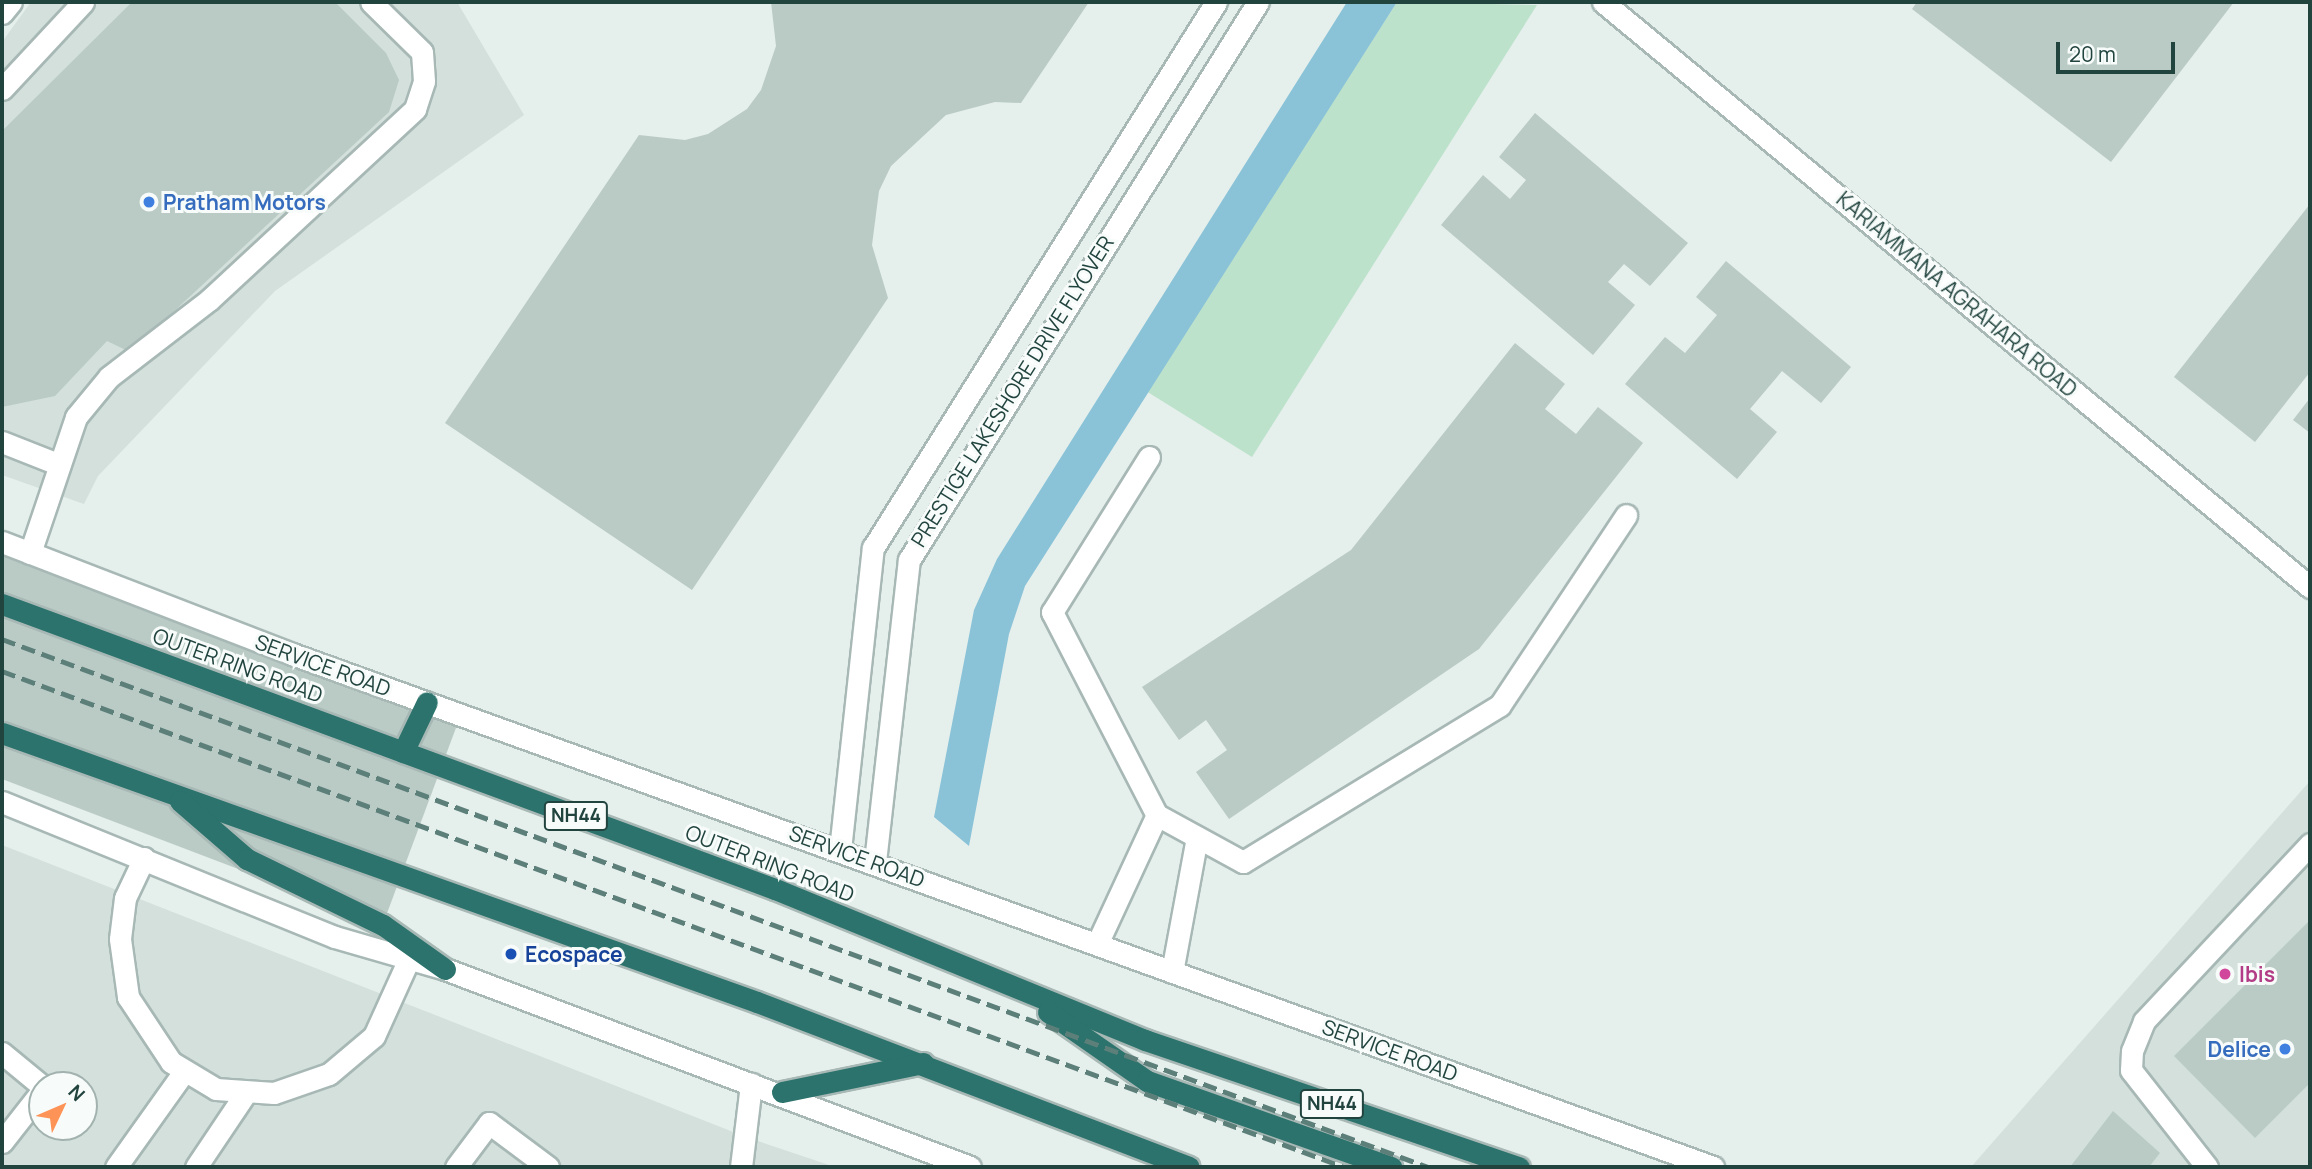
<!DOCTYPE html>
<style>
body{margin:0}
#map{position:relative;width:2312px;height:1169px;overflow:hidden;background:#e5efec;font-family:Manrope,sans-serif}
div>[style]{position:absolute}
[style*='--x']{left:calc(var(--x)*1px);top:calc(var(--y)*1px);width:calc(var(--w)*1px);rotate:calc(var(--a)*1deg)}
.built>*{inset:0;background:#d3e0db}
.green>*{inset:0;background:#bde2cb}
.water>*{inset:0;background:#8ac3d8}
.building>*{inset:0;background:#bacbc6}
.roads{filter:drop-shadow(2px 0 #a7b8b5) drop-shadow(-2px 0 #a7b8b5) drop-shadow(0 2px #a7b8b5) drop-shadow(0 -2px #a7b8b5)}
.lane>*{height:21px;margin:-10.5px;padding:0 10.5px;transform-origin:10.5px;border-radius:10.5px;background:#fff}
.street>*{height:21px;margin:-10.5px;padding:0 10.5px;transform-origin:10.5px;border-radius:10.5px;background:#fff}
.secondary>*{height:21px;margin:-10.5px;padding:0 10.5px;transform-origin:10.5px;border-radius:10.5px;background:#fff}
.highway>*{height:21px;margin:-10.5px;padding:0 10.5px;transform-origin:10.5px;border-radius:10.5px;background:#2b736c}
.rail>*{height:5px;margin-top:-2.5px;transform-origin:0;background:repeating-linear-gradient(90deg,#5d7f7a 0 14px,transparent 0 21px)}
.dots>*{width:19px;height:19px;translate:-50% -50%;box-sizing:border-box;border:4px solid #f7fbf9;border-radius:50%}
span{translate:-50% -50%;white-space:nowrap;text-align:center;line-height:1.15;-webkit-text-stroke:6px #f7fbf9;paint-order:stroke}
.shield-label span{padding:2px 5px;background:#f7fbf9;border:2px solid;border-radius:5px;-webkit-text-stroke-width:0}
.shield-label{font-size:19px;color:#22443f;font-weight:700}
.shop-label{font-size:21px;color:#366cbe;font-weight:700}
.left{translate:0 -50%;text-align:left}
.right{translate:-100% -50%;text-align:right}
.street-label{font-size:21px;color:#22443f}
.transit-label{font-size:21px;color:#164399;font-weight:700}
.hotel-label{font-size:21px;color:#b23c85;font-weight:700}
.frame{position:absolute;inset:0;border:4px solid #22443f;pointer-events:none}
.north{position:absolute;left:28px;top:1071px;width:70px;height:70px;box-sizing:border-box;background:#f7fbf9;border:2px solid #a2b2af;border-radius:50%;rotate:46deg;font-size:19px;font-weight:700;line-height:28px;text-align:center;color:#22443f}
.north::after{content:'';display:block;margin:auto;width:24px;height:32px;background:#fd9356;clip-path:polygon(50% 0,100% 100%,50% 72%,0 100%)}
.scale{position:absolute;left:2056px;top:42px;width:119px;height:32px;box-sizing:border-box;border:4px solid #22443f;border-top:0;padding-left:9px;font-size:21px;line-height:24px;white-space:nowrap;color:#22443f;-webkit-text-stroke:5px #f7fbf9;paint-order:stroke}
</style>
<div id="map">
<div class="built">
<div style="clip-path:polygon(31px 2px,457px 2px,524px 115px,275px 291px,98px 476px,84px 504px,2px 475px,2px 42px)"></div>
<div style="clip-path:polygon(2310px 781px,2310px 1167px,1971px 1167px)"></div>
<div style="clip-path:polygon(evenodd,2px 845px,746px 1137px,835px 1167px,2px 1167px,2px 845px,42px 1085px,84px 1085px,84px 1127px,42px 1127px,42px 1085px)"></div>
</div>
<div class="green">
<div style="clip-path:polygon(1397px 2px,1537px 5px,1252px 457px,1146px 391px)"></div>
</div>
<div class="water">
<div style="clip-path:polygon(1347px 2px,1397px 2px,1025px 586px,1009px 634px,969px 846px,934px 817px,974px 610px,997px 559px)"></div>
</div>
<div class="building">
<div style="clip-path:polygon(132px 2px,335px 2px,386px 53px,399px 80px,389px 112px,130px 352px,107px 341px,55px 396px,2px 407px,2px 131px)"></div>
<div style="clip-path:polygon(771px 2px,1089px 2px,1021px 103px,995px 102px,946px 115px,891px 166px,879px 191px,872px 245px,888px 298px,692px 590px,445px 423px,639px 135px,685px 140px,708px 134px,747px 109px,761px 90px,776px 46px)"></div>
<div style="clip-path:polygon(1917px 2px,2234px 2px,2111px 162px,1912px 9px)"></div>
<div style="clip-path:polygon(1535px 113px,1688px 243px,1650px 286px,1624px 264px,1608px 282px,1635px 305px,1593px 355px,1441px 225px,1483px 175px,1510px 199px,1526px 180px,1499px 157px)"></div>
<div style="clip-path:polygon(2310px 204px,2310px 372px,2255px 442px,2174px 377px)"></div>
<div style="clip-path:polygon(1726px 261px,1851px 367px,1821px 403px,1782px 371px,1750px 409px,1777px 432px,1737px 479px,1625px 384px,1665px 337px,1685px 353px,1717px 315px,1696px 297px)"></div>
<div style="clip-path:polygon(1515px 343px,1565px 384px,1545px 409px,1576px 434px,1598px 407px,1643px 443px,1479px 649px,1229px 819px,1196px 772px,1227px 750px,1206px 720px,1179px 740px,1142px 687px,1351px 550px)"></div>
<div style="clip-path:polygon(2310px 398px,2310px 433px,2293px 420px)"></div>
<div style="clip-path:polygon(2px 543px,460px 717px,383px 924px,2px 779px)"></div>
<div style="clip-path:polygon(2310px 920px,2310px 1083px,2255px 1138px,2174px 1056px)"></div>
<div style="clip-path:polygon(2113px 1111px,2160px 1153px,2149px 1167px,2070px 1167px)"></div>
</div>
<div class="roads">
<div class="lane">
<div style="--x:2;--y:89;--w:119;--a:-47"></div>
<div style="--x:2;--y:442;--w:62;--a:21.6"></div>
<div style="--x:1149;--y:457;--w:183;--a:122"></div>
<div style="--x:1052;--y:612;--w:229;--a:62.7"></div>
<div style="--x:1157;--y:815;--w:98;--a:28.7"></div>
<div style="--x:1243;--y:862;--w:301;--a:-31.4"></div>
<div style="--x:1500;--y:705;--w:228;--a:-56.4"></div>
<div style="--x:30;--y:553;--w:144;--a:-71.3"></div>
<div style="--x:76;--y:417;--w:52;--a:-50.5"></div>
<div style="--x:109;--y:377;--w:126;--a:-37.6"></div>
<div style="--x:209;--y:300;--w:281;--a:-42.8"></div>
<div style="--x:415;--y:109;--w:29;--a:-72"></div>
<div style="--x:424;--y:81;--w:29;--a:-94"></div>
<div style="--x:422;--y:52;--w:71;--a:-135.6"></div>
<div style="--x:1097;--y:944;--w:142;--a:-65.1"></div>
<div style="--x:1172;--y:972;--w:137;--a:-79.5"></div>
<div style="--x:2;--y:1053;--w:52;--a:39.5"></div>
<div style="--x:2;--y:1142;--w:65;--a:-51.9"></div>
<div style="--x:456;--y:1167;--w:55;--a:-53.1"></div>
<div style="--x:489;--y:1123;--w:74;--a:36.7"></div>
<div style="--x:741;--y:1167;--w:84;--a:-83.1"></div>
<div style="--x:2207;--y:1167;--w:123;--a:-128.1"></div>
<div style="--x:2131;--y:1070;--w:19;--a:-87"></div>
<div style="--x:2132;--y:1051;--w:32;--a:-68"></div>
<div style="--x:2144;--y:1021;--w:243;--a:-46.8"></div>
</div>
<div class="street">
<div style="--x:2;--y:13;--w:14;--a:-51"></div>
<div style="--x:144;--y:858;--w:44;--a:115.4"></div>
<div style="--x:125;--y:898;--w:41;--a:97"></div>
<div style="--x:120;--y:939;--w:59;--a:82.1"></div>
<div style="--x:128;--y:997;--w:78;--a:56.5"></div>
<div style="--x:171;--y:1062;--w:52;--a:31"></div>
<div style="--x:216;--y:1089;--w:58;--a:3.9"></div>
<div style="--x:274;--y:1093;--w:58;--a:-19.1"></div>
<div style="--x:329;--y:1074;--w:59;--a:-40.2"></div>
<div style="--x:374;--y:1036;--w:82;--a:-65.6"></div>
<div style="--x:116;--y:1167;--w:115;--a:-54.5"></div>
<div style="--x:196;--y:1167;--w:88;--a:-56.1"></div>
</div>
<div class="secondary">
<div style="--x:1603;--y:2;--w:918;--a:39.61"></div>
<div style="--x:2;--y:542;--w:311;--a:21.1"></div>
<div style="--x:292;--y:654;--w:1511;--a:19.85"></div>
<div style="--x:2;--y:802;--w:359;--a:22.1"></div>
<div style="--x:335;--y:937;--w:115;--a:16.2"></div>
<div style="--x:445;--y:969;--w:561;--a:20.66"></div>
<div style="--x:840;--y:850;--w:304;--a:-83.8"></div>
<div style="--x:873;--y:548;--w:645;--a:-57.86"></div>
<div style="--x:875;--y:862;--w:304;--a:-83.6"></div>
<div style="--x:909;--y:560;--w:658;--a:-57.98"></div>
</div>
<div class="highway">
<div style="--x:2;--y:604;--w:824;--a:20.24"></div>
<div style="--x:775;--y:889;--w:400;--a:22.2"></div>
<div style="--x:1145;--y:1040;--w:395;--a:18.8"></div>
<div style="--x:2;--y:733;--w:801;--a:19.61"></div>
<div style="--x:757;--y:1002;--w:462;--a:20.9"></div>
<div style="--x:403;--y:752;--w:55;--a:-64.4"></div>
<div style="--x:180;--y:801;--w:89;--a:40.9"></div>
<div style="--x:247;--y:859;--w:151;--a:25.9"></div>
<div style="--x:383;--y:925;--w:76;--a:35.4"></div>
<div style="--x:1048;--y:1012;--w:121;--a:34.9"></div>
<div style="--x:1147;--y:1081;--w:259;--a:19.4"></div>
<div style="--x:782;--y:1092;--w:144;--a:-11.6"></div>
</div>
</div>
<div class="rail">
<div style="--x:2;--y:639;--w:1521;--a:20.32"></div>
<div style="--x:2;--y:671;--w:1431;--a:20.28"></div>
</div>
<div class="dots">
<div style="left:149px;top:202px;background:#3f7fe0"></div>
<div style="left:511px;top:954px;background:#1a4fb4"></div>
<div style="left:2225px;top:974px;background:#d1479c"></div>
<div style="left:2285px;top:1049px;background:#3f7fe0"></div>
</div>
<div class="shield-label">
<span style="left:576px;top:816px">NH44</span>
<span style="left:1332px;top:1104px">NH44</span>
</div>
<div class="shop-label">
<span class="left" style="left:163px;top:202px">Pratham Motors</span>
<span class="right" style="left:2271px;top:1049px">Delice</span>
</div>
<div class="street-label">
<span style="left:1957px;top:294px;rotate:40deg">KARIAMMANA AGRAHARA ROAD</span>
<span style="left:1012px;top:391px;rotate:-58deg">PRESTIGE LAKESHORE DRIVE FLYOVER</span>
<span style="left:238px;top:665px;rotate:20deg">OUTER RING ROAD</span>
<span style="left:323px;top:665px;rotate:20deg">SERVICE ROAD</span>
<span style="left:857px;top:856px;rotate:20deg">SERVICE ROAD</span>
<span style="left:770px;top:863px;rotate:21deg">OUTER RING ROAD</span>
<span style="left:1390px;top:1050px;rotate:20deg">SERVICE ROAD</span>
</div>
<div class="transit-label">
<span class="left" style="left:525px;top:954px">Ecospace</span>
</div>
<div class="hotel-label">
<span class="left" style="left:2239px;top:974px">Ibis</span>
</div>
<div class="frame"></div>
<div class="north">N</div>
<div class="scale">20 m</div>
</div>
